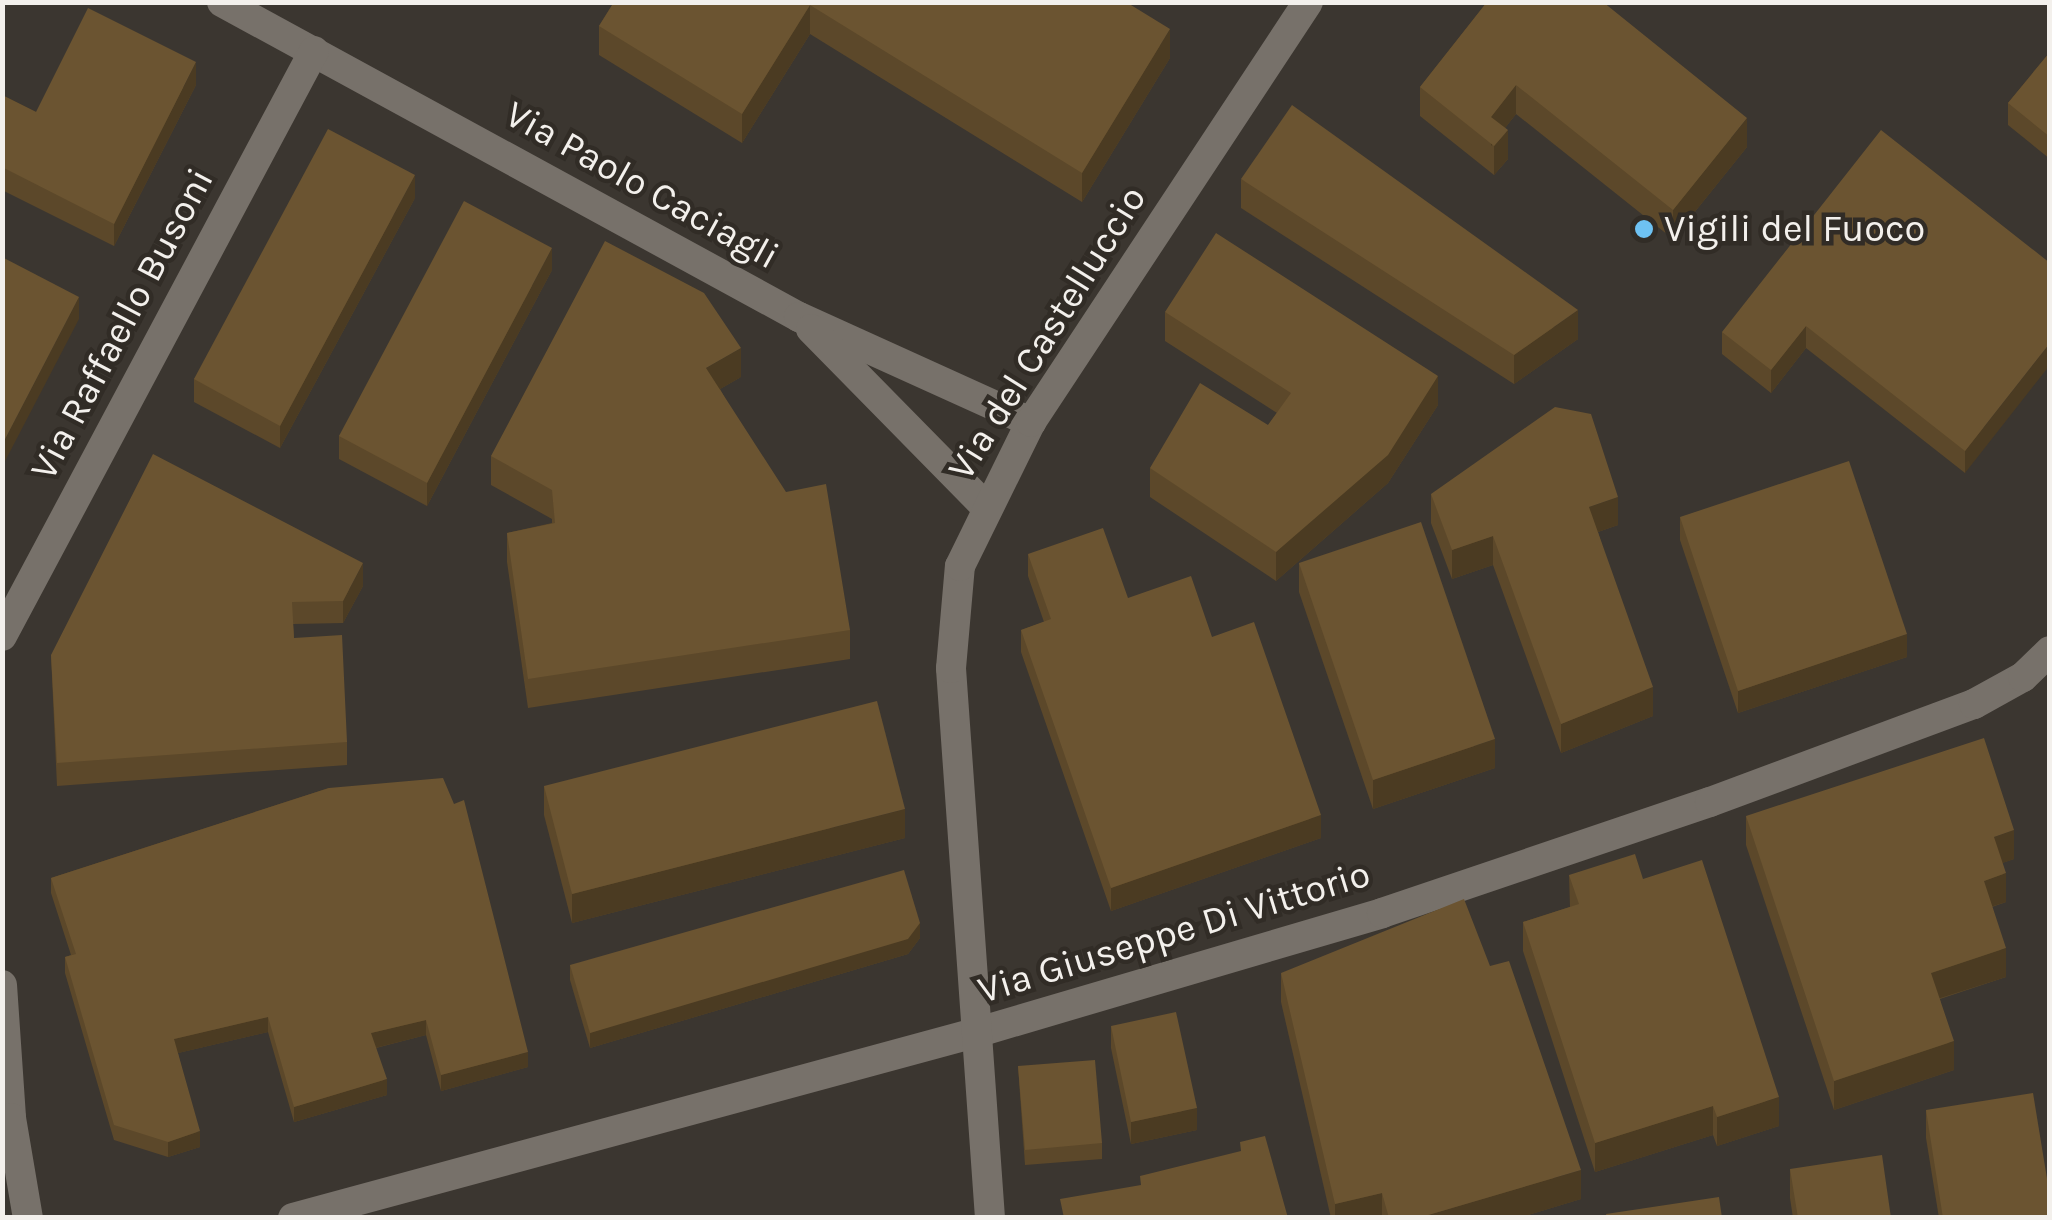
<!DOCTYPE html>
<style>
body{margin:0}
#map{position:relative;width:2052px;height:1220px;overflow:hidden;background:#3b3630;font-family:Karla,sans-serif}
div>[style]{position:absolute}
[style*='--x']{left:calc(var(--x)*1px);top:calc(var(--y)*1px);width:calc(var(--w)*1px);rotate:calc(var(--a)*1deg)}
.minor>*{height:30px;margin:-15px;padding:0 15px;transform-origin:15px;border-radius:15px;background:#77716a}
.wall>*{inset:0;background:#5c482a}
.shaded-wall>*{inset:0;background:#4b3b22}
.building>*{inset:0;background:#6b5431}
.dots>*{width:28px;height:28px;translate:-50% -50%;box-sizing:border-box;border:5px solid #312c26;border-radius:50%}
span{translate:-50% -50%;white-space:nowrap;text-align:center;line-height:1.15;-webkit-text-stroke:9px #312c26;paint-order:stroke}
.street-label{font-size:38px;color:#f3f0ec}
.poi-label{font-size:38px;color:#f3f0ec}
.left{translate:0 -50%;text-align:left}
.frame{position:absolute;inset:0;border:5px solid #f3f0ec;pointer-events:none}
</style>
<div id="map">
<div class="minor">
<div style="--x:222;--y:2;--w:657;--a:28.63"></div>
<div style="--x:799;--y:317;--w:255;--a:24.4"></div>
<div style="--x:811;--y:329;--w:248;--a:45.5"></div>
<div style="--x:2;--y:636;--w:663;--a:-61.93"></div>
<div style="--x:2;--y:985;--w:133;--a:86.1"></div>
<div style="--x:11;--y:1118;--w:101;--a:80.4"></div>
<div style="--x:293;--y:1218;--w:714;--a:-15.18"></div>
<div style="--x:982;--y:1031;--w:417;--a:-16.4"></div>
<div style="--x:1382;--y:913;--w:346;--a:-18.7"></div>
<div style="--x:1710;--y:802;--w:282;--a:-20.4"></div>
<div style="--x:1974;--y:704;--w:56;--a:-28.9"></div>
<div style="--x:2023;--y:677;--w:37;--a:-44"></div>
<div style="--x:990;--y:1218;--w:551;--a:-94.06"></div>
<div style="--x:951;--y:668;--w:102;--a:-85"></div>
<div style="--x:960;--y:566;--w:161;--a:-63.8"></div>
<div style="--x:1031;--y:422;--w:503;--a:-56.59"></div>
</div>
<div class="wall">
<div style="clip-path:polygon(614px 2px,1126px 2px,1170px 58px,1082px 202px,810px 34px,742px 143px,599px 55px,599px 26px)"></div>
<div style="clip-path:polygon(1487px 2px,1747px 147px,1673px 239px,1516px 114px,1505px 128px,1508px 159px,1494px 175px,1420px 116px,1420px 87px)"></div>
<div style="clip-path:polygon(2050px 52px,2050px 159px,2008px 125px,2008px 103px)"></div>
<div style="clip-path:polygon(196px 85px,114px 246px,2px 190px,2px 95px,36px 112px)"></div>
<div style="clip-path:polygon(1241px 179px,1578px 339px,1514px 384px,1241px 208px)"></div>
<div style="clip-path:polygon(415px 198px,280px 448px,194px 402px,194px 379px)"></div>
<div style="clip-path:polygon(2050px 263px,1965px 473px,1806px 348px,1771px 393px,1722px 354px,1722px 332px)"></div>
<div style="clip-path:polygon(552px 270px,427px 506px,339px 459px,339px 436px)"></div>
<div style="clip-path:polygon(1165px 312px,1438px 405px,1388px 483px,1276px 581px,1150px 497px,1150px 468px,1268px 425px,1277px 413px,1165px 341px)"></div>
<div style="clip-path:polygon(741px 377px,720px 389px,850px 630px,850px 659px,528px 708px,507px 562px,507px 533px,552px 523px,552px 519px,491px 485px,491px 456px)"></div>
<div style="clip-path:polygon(1431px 494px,1618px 525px,1598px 532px,1653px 716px,1561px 753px,1493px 565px,1452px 579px,1431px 523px)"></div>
<div style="clip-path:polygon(1680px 517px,1907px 657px,1738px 713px,1680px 540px)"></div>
<div style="clip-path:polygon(1028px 554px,1212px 637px,1321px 838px,1111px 911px,1021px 652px,1021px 630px,1044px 622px,1028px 576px)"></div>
<div style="clip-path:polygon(1299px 563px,1495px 768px,1373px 809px,1299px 592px)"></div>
<div style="clip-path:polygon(363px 586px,343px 623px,293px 624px,294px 638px,347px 742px,347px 765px,57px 786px,51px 655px)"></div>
<div style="clip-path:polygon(544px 786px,905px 838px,572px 923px,544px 815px)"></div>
<div style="clip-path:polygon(329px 788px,528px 1067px,441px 1091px,426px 1035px,376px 1048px,387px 1095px,294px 1122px,268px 1032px,178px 1053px,200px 1147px,168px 1157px,114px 1140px,65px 973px,65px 957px,71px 955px,51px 893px,51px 878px)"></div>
<div style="clip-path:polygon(1746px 816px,2014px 859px,2002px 863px,2006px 902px,1992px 907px,2006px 977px,1940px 999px,1954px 1070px,1834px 1110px,1746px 845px)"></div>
<div style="clip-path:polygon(1569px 875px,1643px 879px,1779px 1126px,1717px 1146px,1713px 1135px,1595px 1172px,1523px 951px,1523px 922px,1570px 907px)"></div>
<div style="clip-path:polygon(920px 938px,908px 954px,590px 1048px,570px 980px,570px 965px)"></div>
<div style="clip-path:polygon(1281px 973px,1581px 1199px,1518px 1218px,1331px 1218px,1281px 1002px)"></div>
<div style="clip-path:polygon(1111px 1026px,1197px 1130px,1131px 1144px,1111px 1048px)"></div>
<div style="clip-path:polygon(1018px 1066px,1102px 1143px,1102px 1159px,1025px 1165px)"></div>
<div style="clip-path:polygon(1926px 1110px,2050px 1218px,1939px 1218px,1926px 1138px)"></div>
<div style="clip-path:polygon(1790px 1169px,1891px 1218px,1793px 1218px,1790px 1198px)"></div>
</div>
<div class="shaded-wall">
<div style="clip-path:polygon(810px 5px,810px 34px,742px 143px,742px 114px)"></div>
<div style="clip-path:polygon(1170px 29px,1170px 58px,1082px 202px,1082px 173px)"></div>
<div style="clip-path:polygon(196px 62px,196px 85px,114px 246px,114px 224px)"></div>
<div style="clip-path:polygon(1516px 85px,1516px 114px,1491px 146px,1491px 117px)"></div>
<div style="clip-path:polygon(1747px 118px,1747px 147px,1673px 239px,1673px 210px)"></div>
<div style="clip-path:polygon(1508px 130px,1508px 159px,1494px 175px,1494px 146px)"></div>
<div style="clip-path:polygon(415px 175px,415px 198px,280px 448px,280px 426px)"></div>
<div style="clip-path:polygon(552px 248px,552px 270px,427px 506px,427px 483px)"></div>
<div style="clip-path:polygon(79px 297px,79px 319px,2px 467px,2px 445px)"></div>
<div style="clip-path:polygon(1578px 310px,1578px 339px,1514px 384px,1514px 355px)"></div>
<div style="clip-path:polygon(1806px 326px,1806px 348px,1771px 393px,1771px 370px)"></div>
<div style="clip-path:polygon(2050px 343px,2050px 365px,1965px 473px,1965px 451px)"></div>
<div style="clip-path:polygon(741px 348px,741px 377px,706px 397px,706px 368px)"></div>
<div style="clip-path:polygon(1438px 376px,1438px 405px,1388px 483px,1276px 581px,1276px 552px)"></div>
<div style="clip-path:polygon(1618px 497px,1618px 525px,1589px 535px,1589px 507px)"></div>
<div style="clip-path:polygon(1493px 536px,1493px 565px,1452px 579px,1452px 550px)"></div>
<div style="clip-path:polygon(363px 563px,363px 586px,343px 623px,343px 601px)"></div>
<div style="clip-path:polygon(1907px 634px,1907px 657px,1738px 713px,1738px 691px)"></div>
<div style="clip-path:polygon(1653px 687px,1653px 716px,1561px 753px,1561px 724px)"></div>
<div style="clip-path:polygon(1495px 739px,1495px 768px,1373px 809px,1373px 780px)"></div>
<div style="clip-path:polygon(905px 809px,905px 838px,572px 923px,572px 894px)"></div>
<div style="clip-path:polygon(1321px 815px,1321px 838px,1111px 911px,1111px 888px)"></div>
<div style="clip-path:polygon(2014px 830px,2014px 859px,1994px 866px,1994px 837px)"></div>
<div style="clip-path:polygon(2006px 873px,2006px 902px,1984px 909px,1984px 881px)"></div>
<div style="clip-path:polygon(920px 923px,920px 938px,908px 954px,590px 1048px,590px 1033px)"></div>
<div style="clip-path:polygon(2006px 948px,2006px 977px,1931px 1001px,1931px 973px)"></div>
<div style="clip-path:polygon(268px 1017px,268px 1032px,174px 1054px,174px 1039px)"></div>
<div style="clip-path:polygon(426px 1020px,426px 1035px,371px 1049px,371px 1033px)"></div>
<div style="clip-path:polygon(1954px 1041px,1954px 1070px,1834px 1110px,1834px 1081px)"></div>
<div style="clip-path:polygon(528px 1052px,528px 1067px,441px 1091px,441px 1075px)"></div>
<div style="clip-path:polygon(387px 1079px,387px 1095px,294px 1122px,294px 1107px)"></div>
<div style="clip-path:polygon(1779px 1097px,1779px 1126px,1717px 1146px,1717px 1117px)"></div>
<div style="clip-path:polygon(1713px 1106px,1713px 1135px,1595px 1172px,1595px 1143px)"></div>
<div style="clip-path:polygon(1197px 1108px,1197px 1130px,1131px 1144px,1131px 1122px)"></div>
<div style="clip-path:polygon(200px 1131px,200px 1147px,168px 1157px,168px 1142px)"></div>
<div style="clip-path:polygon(1581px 1170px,1581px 1199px,1518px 1218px,1418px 1218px)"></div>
<div style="clip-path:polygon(1382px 1193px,1382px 1218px,1335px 1218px,1335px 1204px)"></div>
</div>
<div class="building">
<div style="clip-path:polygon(614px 2px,1126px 2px,1170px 29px,1082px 173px,810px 5px,742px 114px,599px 26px)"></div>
<div style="clip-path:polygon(1487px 2px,1603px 2px,1747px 118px,1673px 210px,1516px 85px,1491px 117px,1508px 130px,1494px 146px,1420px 87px)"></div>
<div style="clip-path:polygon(88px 8px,196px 62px,114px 224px,2px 167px,2px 95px,36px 112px)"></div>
<div style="clip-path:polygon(2050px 52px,2050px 137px,2008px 103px)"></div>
<div style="clip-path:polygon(1292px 105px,1578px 310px,1514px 355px,1241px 179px)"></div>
<div style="clip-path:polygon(328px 129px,415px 175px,280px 426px,194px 379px)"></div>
<div style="clip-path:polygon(1881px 130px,2050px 263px,2050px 343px,1965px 451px,1806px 326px,1771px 370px,1722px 332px)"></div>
<div style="clip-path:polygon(464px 201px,552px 248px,427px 483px,339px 436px)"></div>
<div style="clip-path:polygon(1216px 233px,1438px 376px,1388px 455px,1276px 552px,1150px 468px,1200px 383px,1268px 425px,1291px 393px,1165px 312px)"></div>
<div style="clip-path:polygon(605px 241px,704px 293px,741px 348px,706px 368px,786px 492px,826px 484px,850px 630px,528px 679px,507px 533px,555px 523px,552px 490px,491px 456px)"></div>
<div style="clip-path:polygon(2px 257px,79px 297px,2px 445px)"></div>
<div style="clip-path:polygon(1555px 407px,1591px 414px,1618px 497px,1589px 507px,1653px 687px,1561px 724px,1493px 536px,1452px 550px,1431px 494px)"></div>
<div style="clip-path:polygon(153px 454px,363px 563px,343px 601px,292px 602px,294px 638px,342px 635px,347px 742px,57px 763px,51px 655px)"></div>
<div style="clip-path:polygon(1849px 461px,1907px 634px,1738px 691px,1680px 517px)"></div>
<div style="clip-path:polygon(1421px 522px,1495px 739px,1373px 780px,1299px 563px)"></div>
<div style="clip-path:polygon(1103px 528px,1128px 598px,1191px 576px,1212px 637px,1254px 622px,1321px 815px,1111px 888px,1021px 630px,1051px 619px,1028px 554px)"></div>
<div style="clip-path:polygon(877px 701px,905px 809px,572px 894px,544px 786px)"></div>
<div style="clip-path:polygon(1984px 738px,2014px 830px,1994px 837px,2006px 873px,1984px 881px,2006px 948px,1931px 973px,1954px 1041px,1834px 1081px,1746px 816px)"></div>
<div style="clip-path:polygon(443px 778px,454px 804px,464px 800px,528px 1052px,441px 1075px,426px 1020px,371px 1033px,387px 1079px,294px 1107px,268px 1017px,174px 1039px,200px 1131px,168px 1142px,114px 1125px,65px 957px,76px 954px,51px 878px,329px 788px)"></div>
<div style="clip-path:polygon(1635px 854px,1643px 879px,1702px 860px,1779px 1097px,1717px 1117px,1713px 1106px,1595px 1143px,1523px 922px,1579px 904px,1569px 875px)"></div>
<div style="clip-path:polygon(904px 870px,920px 923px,908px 939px,590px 1033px,570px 965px)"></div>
<div style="clip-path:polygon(1464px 899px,1490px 966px,1509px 961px,1581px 1170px,1418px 1218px,1389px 1218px,1382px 1193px,1335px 1204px,1281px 973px)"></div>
<div style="clip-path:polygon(1176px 1012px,1197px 1108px,1131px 1122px,1111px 1026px)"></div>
<div style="clip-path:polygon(1095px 1060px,1102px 1143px,1025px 1150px,1018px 1066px)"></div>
<div style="clip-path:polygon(2033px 1093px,2050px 1197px,2050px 1218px,1943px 1218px,1926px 1110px)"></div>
<div style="clip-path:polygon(1265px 1136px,1288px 1218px,1064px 1218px,1060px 1199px,1141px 1185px,1140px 1176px,1241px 1151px,1240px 1142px)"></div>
<div style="clip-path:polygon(1882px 1155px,1891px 1218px,1798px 1218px,1790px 1169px)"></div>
<div style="clip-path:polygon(1719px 1197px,1722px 1218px,1607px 1218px,1606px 1214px)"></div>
</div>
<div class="dots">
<div style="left:1644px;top:229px;background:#6ec2f3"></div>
</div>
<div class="street-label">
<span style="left:642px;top:185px;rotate:29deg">Via Paolo Caciagli</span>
<span style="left:122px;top:324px;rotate:-62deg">Via Raffaello Busoni</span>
<span style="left:1047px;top:333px;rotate:-58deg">Via del Castelluccio</span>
<span style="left:1174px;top:932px;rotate:-17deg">Via Giuseppe Di Vittorio</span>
</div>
<div class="poi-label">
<span class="left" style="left:1664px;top:229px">Vigili del Fuoco</span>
</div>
<div class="frame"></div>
</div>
